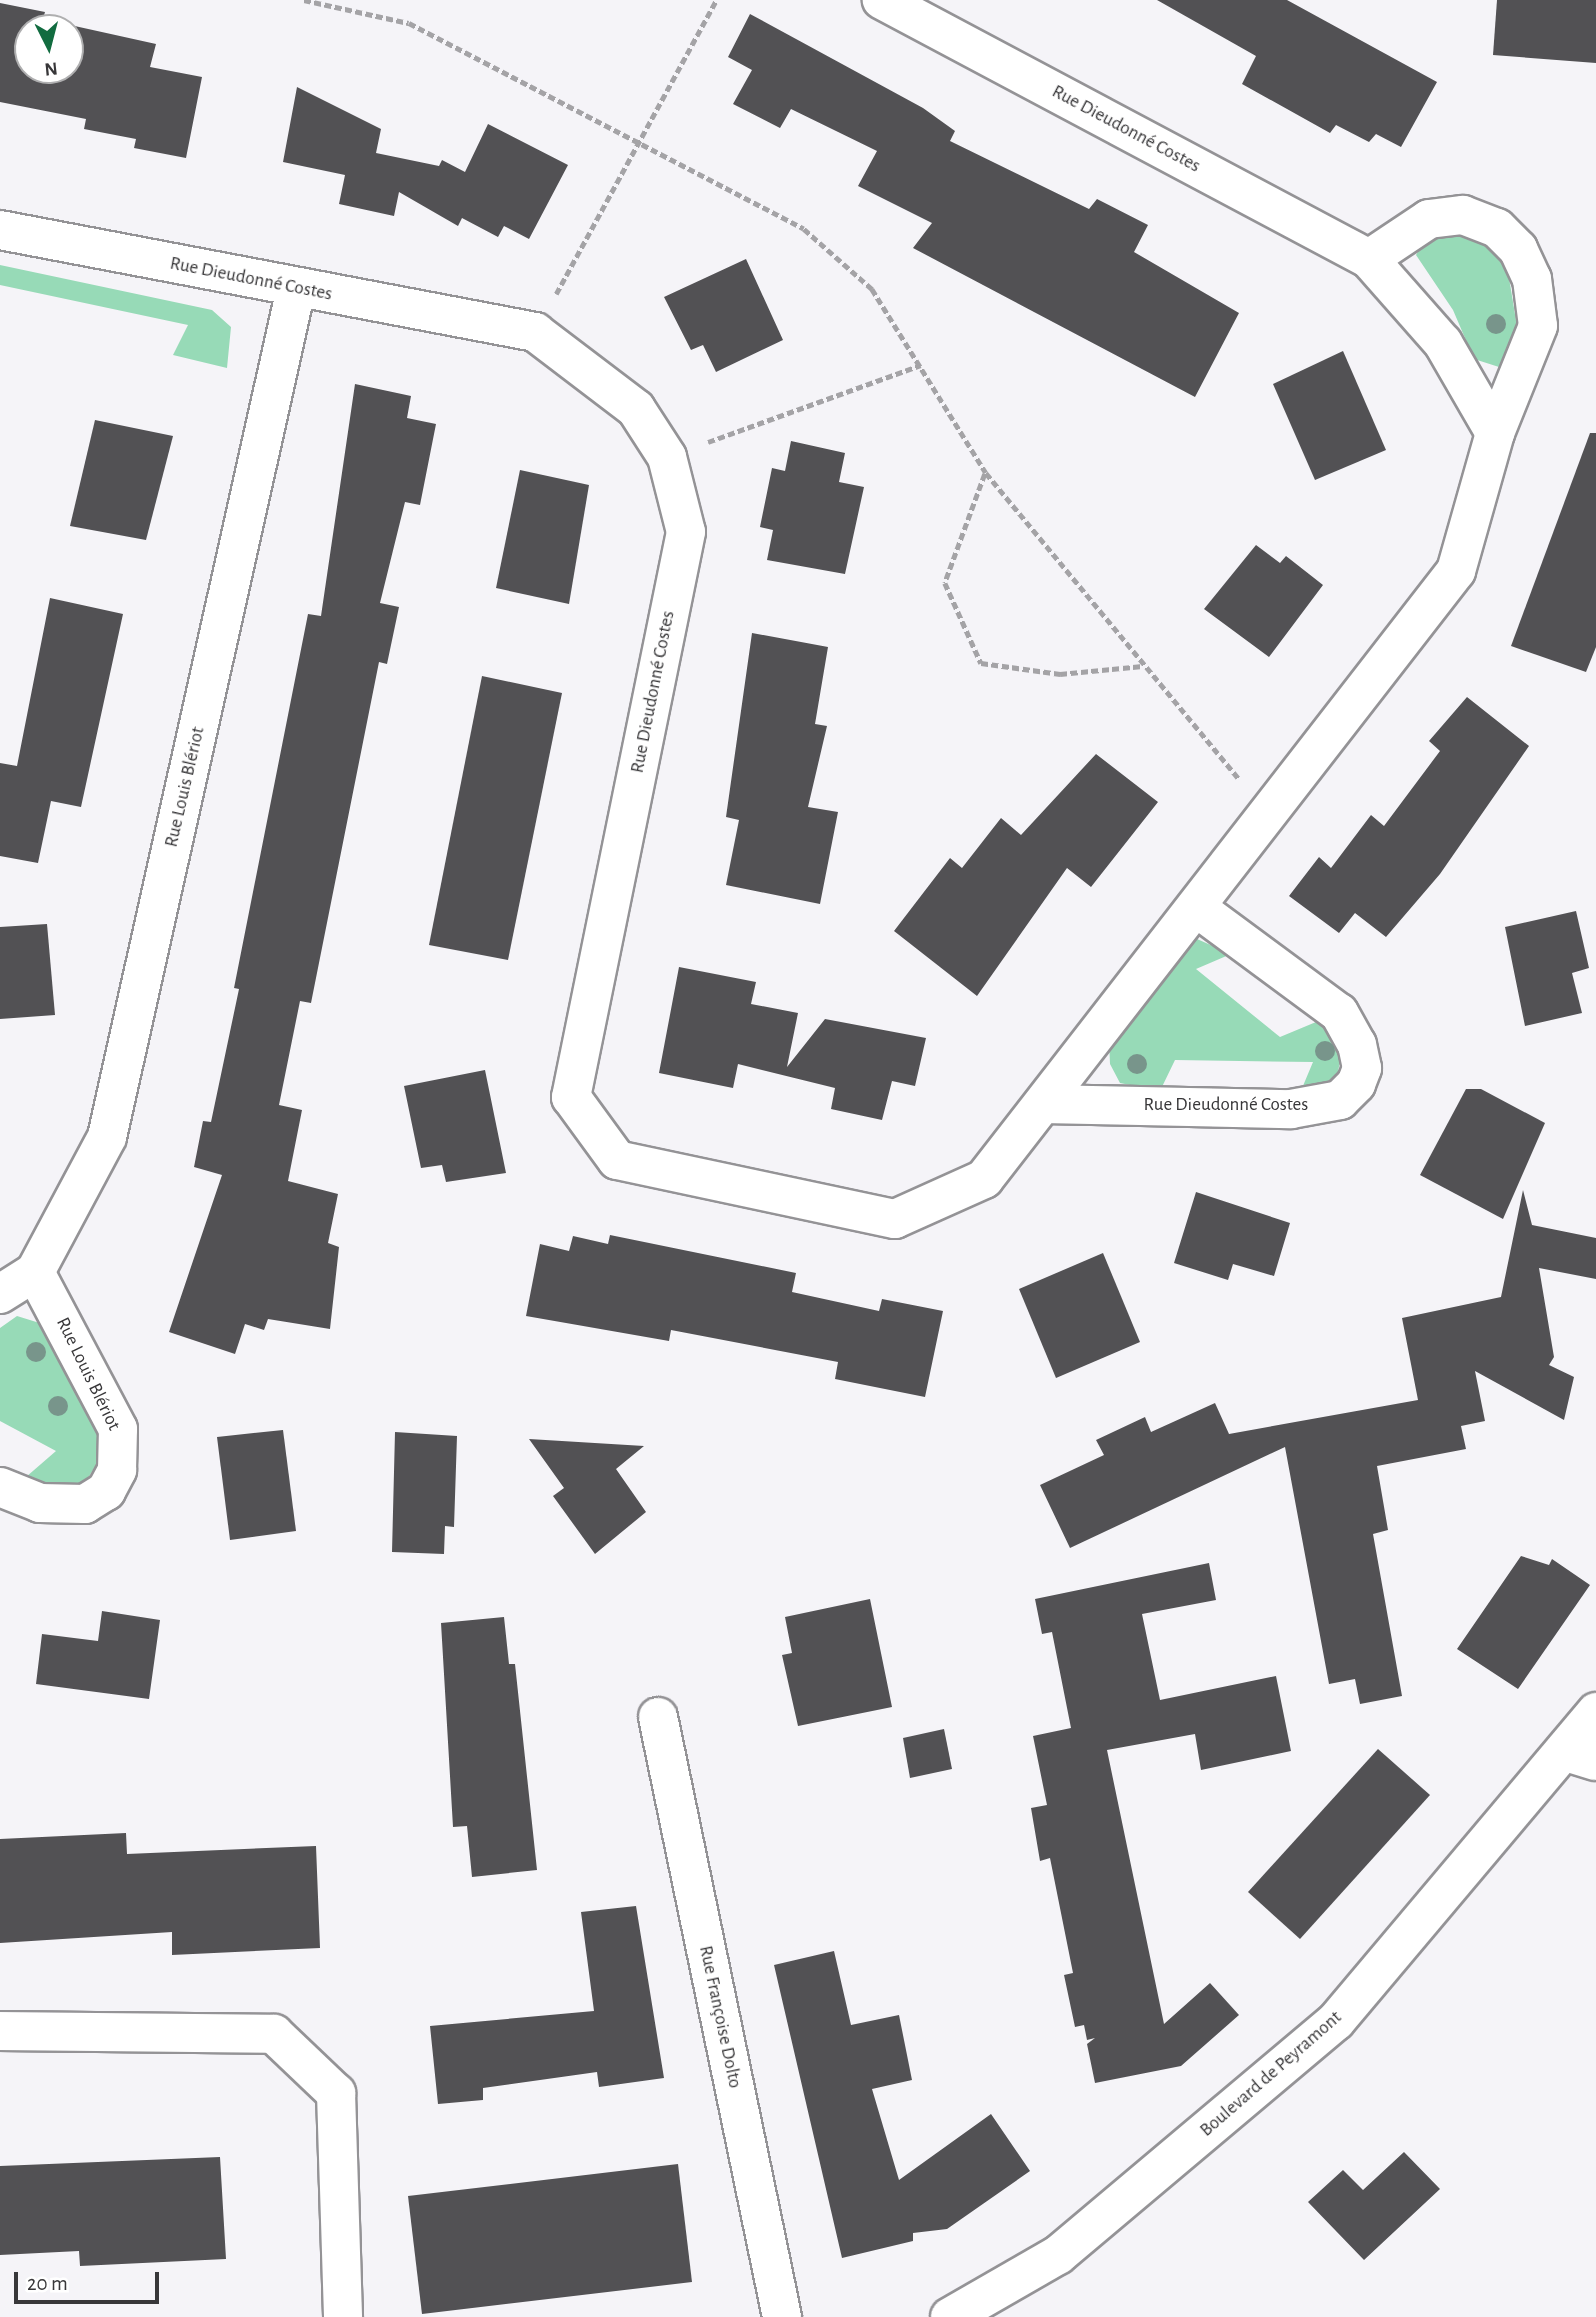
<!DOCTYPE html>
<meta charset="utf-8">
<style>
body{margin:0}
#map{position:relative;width:1596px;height:2317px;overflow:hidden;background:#f5f4f8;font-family:"Alegreya Sans",sans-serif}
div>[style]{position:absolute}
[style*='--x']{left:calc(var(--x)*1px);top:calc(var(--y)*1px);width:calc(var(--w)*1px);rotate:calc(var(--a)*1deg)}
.green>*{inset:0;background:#97dab7}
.building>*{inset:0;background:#525154}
.path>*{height:4.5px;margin-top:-2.25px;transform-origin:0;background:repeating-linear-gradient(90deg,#a4a3a6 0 7px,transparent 0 10.5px)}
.roads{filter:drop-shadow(2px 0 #949396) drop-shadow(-2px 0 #949396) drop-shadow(0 2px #949396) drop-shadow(0 -2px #949396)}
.minor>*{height:38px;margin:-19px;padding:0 19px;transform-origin:19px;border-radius:19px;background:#fff}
.tertiary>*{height:38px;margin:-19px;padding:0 19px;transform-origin:19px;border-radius:19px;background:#fff}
.trees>*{width:20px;height:20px;margin:-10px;border-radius:50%;background:#78958b}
span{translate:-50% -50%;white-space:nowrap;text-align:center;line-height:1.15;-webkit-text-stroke:7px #fff;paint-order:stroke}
.street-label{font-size:19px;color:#383739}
.north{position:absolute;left:14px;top:14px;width:70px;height:70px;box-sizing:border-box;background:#fff;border:2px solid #afafb0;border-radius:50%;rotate:174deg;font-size:19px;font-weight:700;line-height:28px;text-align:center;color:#383739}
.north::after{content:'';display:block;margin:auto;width:24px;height:32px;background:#126c40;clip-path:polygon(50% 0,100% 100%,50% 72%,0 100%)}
.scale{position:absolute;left:14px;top:2272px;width:145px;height:32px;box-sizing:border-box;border:4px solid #383739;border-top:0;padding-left:9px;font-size:21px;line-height:24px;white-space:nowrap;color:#383739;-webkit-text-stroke:5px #fff;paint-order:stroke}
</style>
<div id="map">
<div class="green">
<div style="clip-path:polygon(1465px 234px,1502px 257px,1508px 272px,1518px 332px,1510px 359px,1499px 367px,1474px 359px,1453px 310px,1416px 255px,1427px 236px)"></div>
<div style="clip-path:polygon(0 265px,212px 310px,231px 327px,227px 368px,173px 355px,188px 325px,0 285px)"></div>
<div style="clip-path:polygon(1197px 939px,1231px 954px,1196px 969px,1280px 1037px,1316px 1022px,1324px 1028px,1341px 1056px,1337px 1077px,1300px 1093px,1313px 1062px,1175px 1060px,1160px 1091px,1120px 1083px,1110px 1064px,1109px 1040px)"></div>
<div style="clip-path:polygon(17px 1316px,46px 1325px,100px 1436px,100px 1459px,84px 1484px,57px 1490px,26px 1477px,56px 1451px,0 1421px,0 1328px)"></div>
</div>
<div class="building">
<div style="clip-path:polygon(1157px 0,1287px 0,1437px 82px,1401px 147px,1376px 134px,1369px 142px,1336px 125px,1330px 133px,1242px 84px,1256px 56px)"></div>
<div style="clip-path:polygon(1497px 0,1596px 0,1596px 63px,1493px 55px)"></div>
<div style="clip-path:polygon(evenodd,0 3px,45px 12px,43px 19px,156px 44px,150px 67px,202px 77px,186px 158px,134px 148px,136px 139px,84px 129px,86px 119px,0 102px,0 3px,28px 28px,70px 28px,70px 70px,28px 70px,28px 28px)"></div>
<div style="clip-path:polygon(750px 14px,923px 108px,955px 131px,950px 141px,1089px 209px,1097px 199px,1148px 225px,1134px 252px,1239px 313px,1195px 397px,913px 248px,932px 223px,858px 186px,877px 151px,791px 109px,780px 128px,733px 104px,752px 70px,728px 57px)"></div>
<div style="clip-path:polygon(297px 87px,381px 129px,376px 153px,439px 166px,442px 160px,465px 172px,488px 124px,568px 165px,529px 239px,504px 226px,498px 237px,462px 218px,458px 226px,399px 192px,394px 216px,339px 204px,345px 175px,283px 162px)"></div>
<div style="clip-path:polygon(746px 259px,783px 340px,716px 372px,703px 345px,691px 350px,664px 297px)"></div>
<div style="clip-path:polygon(1343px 351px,1386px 450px,1315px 480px,1273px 384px)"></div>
<div style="clip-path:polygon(355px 384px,411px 396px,407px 418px,436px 424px,420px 505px,405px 502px,380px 603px,399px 607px,387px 664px,379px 662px,311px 1003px,300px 1001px,279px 1105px,302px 1110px,288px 1181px,338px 1194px,328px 1243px,339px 1247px,330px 1329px,268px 1319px,264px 1330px,245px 1324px,235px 1354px,169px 1332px,222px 1175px,194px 1167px,203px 1121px,211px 1122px,239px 989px,234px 988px,308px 614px,321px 616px)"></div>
<div style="clip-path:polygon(95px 420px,173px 436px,146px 540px,70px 526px)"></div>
<div style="clip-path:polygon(1590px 433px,1596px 433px,1596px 647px,1586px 672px,1511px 646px)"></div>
<div style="clip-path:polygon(791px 441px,845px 453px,839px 482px,864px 487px,845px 574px,767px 560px,773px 530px,760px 527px,772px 468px,785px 471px)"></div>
<div style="clip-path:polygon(520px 470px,589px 485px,569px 604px,496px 588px)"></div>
<div style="clip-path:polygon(1256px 545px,1280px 563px,1286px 556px,1323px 585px,1269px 657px,1204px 609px)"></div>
<div style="clip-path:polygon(50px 598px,123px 614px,81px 807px,51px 801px,38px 863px,0 856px,0 763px,17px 766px)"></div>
<div style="clip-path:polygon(752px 633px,828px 647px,815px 724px,827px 726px,808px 807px,838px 812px,820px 904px,726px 885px,739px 820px,726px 817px)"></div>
<div style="clip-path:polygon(482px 676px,562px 693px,508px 960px,429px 945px)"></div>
<div style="clip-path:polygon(1467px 697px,1529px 746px,1440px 874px,1386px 937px,1355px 913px,1339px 933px,1289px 896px,1319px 857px,1331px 868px,1371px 815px,1384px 826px,1440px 751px,1429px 741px)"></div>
<div style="clip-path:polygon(1096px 754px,1158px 802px,1091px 887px,1067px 868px,977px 996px,894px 931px,950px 858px,962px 868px,1001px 818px,1021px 835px)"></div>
<div style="clip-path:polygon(1576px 911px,1589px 968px,1572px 973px,1582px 1013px,1525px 1026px,1505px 927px)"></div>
<div style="clip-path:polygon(47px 924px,55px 1015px,0 1019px,0 927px)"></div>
<div style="clip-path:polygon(679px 967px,756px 982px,751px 1004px,798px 1013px,787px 1067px,825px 1019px,926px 1038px,915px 1086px,892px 1081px,882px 1120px,831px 1109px,835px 1088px,738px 1064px,733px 1088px,659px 1073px)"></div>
<div style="clip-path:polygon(485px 1070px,506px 1173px,446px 1182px,442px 1165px,421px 1168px,404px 1086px)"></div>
<div style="clip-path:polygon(1466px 1089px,1481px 1089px,1545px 1123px,1503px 1219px,1420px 1175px)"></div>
<div style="clip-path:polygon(1523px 1190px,1532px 1225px,1596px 1238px,1596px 1279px,1539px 1268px,1554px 1357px,1549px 1365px,1574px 1377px,1564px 1420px,1475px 1371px,1485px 1421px,1461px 1426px,1466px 1449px,1377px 1466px,1388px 1530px,1373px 1534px,1402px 1696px,1360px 1704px,1355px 1679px,1329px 1684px,1285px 1447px,1070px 1548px,1040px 1485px,1104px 1455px,1096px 1440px,1145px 1417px,1151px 1432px,1215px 1403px,1229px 1434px,1418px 1400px,1402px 1318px,1501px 1297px)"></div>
<div style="clip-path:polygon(1196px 1192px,1290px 1223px,1274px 1276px,1233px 1264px,1228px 1280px,1174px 1263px)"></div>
<div style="clip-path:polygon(610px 1235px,796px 1273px,792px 1292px,879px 1311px,882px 1299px,943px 1311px,925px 1397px,835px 1379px,838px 1362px,671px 1330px,669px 1341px,526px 1316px,540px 1244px,569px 1251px,573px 1236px,608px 1244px)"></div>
<div style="clip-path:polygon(1103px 1253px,1140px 1342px,1056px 1378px,1019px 1289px)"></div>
<div style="clip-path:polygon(283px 1430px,296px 1531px,230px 1540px,217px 1437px)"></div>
<div style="clip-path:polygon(395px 1432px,457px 1436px,454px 1527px,445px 1526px,444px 1554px,392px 1552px)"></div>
<div style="clip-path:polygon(529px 1439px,644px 1446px,616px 1469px,646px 1512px,595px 1554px,553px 1496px,564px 1488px)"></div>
<div style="clip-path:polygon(1521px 1556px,1549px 1565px,1552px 1559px,1590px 1585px,1518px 1689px,1457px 1649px)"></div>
<div style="clip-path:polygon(1209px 1563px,1216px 1600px,1142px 1614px,1160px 1700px,1276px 1676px,1291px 1751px,1201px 1770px,1195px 1734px,1107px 1750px,1164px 2024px,1210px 1983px,1239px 2015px,1181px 2066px,1095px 2083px,1087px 2044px,1095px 2038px,1087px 2040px,1084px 2025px,1075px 2027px,1064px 1975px,1073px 1973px,1050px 1858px,1040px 1861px,1031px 1808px,1047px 1805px,1033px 1736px,1071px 1728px,1052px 1632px,1042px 1634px,1035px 1599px)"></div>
<div style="clip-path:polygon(870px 1599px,892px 1707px,798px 1726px,782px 1655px,792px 1653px,785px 1617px)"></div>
<div style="clip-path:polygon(102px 1611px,160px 1620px,149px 1699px,36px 1684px,42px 1634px,98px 1641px)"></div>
<div style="clip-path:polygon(504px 1617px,509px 1664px,515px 1664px,537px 1870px,472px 1877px,467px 1826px,453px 1827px,441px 1623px)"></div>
<div style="clip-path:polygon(944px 1729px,952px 1769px,910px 1778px,903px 1738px)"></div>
<div style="clip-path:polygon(1378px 1749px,1430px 1795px,1300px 1939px,1248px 1892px)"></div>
<div style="clip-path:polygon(126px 1833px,127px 1854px,316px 1846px,320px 1948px,172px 1955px,172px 1932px,0 1943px,0 1839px)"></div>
<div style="clip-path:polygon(636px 1906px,664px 2078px,599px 2087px,597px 2072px,483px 2088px,483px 2100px,438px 2104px,430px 2026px,594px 2011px,581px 1912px)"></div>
<div style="clip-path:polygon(834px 1951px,851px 2025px,899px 2015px,912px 2080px,872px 2089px,899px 2180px,991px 2114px,1030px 2171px,947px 2229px,913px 2233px,913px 2241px,842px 2258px,774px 1965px)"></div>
<div style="clip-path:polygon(1404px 2152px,1440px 2189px,1364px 2260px,1308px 2202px,1343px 2170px,1363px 2190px)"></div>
<div style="clip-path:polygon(220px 2157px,226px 2259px,80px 2266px,79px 2251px,0 2255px,0 2166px)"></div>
<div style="clip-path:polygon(678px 2164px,692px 2282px,422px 2314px,408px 2196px)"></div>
</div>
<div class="path">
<div style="--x:304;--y:0;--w:107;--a:12.4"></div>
<div style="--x:409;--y:23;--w:445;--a:27.5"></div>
<div style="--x:804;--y:229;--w:91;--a:41.4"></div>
<div style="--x:872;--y:289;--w:216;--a:58.2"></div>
<div style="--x:986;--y:473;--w:396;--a:50.4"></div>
<div style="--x:556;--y:294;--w:335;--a:-61.4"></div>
<div style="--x:708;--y:442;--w:226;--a:-19.9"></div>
<div style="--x:985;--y:474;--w:116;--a:110.2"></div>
<div style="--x:945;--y:583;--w:88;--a:65.8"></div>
<div style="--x:981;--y:663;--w:80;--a:7.9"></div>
<div style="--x:1060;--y:674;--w:83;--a:-5.5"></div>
</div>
<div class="roads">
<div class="minor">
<div style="--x:0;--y:230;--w:545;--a:10.79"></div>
<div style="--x:535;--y:332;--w:127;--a:37.3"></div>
<div style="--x:636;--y:409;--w:57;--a:57.1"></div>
<div style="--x:667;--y:457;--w:77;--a:75.8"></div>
<div style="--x:686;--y:532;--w:577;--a:101.5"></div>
<div style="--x:571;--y:1097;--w:78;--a:53.9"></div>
<div style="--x:617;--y:1160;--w:284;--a:12"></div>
<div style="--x:895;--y:1219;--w:98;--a:-24.2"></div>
<div style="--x:984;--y:1179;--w:770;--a:-52.18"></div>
<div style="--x:1456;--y:571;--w:143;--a:-74.2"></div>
<div style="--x:1495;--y:433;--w:104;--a:-120"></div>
<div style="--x:1443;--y:343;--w:112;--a:-131.4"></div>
<div style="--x:1369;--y:259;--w:552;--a:-151.99"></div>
<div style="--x:1369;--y:259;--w:72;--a:-33.7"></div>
<div style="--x:1429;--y:219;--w:34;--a:-7"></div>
<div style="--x:1463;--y:215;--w:36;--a:21"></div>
<div style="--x:1497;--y:228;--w:30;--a:45"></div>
<div style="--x:1518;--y:249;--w:33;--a:65"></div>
<div style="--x:1532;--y:279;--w:47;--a:82.7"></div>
<div style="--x:1538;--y:326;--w:115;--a:111.9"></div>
<div style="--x:1043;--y:1104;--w:248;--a:1.2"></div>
<div style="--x:1291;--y:1109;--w:50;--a:-10.4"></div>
<div style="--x:1340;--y:1100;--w:23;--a:-45"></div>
<div style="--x:1356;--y:1084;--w:17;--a:-69"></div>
<div style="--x:1362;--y:1068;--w:24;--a:-102"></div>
<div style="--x:1357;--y:1045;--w:37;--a:-119"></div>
<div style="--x:1339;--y:1013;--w:178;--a:-143.5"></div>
<div style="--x:0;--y:1294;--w:41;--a:-32.2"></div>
<div style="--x:35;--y:1272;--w:153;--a:-61.9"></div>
<div style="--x:107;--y:1137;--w:869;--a:-77.44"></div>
<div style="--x:0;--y:1487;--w:43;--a:21.8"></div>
<div style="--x:40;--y:1503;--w:45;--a:1.3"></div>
<div style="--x:85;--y:1504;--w:25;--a:-32"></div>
<div style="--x:106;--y:1491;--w:24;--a:-62"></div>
<div style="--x:117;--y:1470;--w:41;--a:-88.6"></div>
<div style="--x:118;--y:1429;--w:178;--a:-117.9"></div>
<div style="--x:658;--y:1717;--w:613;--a:78.32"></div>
<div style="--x:1566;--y:1752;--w:31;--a:17"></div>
<div style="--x:0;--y:2031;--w:274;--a:0.6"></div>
<div style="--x:274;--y:2034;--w:86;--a:43.6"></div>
<div style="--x:336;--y:2093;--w:224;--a:88.2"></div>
</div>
<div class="tertiary">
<div style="--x:950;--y:2317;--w:125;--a:-29.9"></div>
<div style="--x:1058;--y:2255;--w:363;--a:-40.1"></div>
<div style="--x:1336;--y:2021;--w:404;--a:-49.9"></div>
</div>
</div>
<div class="trees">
<div style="left:1496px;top:324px"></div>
<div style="left:1325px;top:1051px"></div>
<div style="left:1137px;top:1064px"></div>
<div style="left:36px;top:1352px"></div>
<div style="left:58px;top:1406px"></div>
</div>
<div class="street-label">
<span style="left:1126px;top:129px;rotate:28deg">Rue Dieudonné Costes</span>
<span style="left:251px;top:279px;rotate:11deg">Rue Dieudonné Costes</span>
<span style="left:653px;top:692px;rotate:-79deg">Rue Dieudonné Costes</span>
<span style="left:185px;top:787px;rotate:-77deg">Rue Louis Blériot</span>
<span style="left:1226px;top:1105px">Rue Dieudonné Costes</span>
<span style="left:88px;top:1374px;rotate:64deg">Rue Louis Blériot</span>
<span style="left:720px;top:2017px;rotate:78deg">Rue Françoise Dolto</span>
<span style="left:1271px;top:2074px;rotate:-41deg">Boulevard de Peyramont</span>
</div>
<div class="north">N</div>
<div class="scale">20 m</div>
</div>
